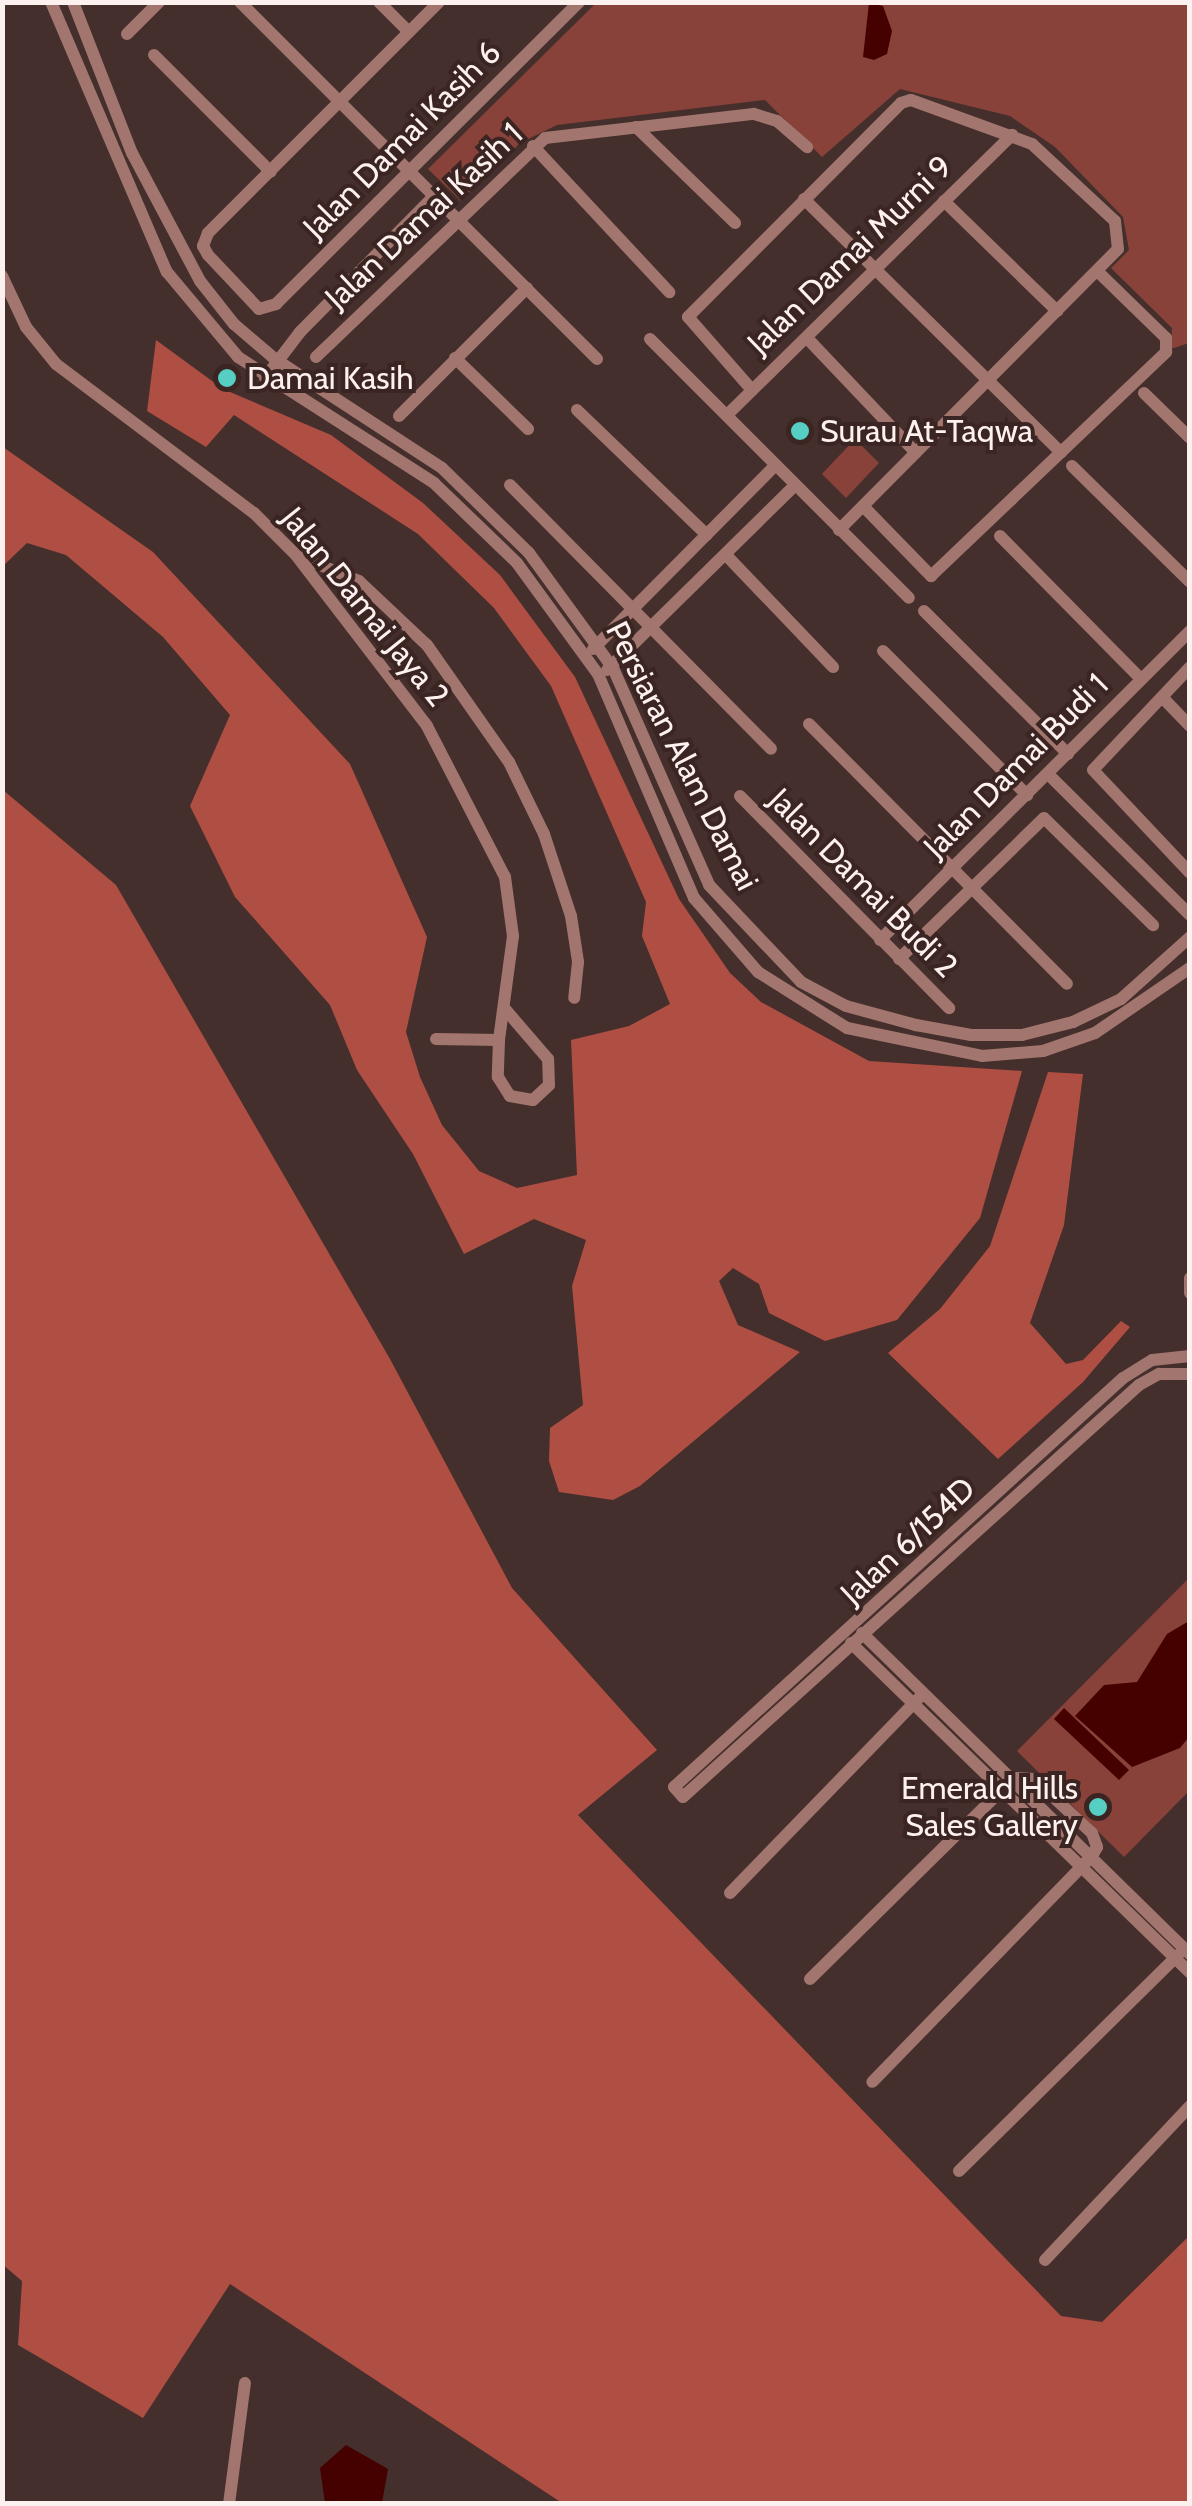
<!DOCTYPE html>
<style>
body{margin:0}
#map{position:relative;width:1192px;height:2506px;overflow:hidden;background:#452f2c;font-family:Cabin,sans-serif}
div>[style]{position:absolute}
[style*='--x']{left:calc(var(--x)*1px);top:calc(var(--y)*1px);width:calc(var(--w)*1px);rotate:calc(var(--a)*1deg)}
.green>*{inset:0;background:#884239}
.forest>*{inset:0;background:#af4e43}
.water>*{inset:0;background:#450000}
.minor>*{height:12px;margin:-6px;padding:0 6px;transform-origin:6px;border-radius:6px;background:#a2766e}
.dots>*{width:28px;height:28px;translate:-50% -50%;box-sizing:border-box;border:5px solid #3b2522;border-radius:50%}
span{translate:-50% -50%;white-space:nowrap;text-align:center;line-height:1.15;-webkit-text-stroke:8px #3b2522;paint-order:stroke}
.street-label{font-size:32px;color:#fdf1ef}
.poi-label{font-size:32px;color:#fdf1ef}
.left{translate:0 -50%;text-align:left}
.right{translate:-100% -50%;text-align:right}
.frame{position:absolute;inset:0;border:5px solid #fdf1ef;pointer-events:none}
</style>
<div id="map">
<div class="green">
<div style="clip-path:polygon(596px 3px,1189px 3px,1189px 343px,1171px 349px,1172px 328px,1111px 268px,1129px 250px,1123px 217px,1055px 147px,1010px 116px,900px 89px,822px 157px,765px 100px,557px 125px,520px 143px,461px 201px,428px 169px)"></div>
<div style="clip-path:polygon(855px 439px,879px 463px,846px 498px,822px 474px)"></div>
<div style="clip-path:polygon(1189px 1578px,1189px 1791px,1124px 1857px,1017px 1751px)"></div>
</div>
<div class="forest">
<div style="clip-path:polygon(156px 340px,223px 389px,331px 435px,423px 503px,500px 575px,575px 677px,679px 899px,730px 973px,761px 1002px,869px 1061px,1022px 1071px,980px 1218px,897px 1320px,825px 1341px,769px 1313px,759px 1284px,733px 1268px,719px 1281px,738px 1325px,800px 1352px,640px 1486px,613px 1500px,559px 1492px,549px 1461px,550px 1428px,583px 1405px,572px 1286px,586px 1240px,534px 1219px,464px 1254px,413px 1154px,357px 1070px,330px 1005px,235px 897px,190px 806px,230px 715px,163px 637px,66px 555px,27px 543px,3px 566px,3px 447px,153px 552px,350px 764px,427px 937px,406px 1032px,420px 1077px,442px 1125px,479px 1171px,517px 1188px,577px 1175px,571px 1040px,629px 1026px,670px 1004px,642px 936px,646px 902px,551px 686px,494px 608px,418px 534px,234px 415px,206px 447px,147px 411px)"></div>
<div style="clip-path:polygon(3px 790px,116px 885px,390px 1359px,512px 1588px,657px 1750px,578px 1815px,1061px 2316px,1102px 2322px,1189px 2236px,1189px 2503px,562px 2503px,230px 2284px,143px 2418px,18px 2345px,22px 2281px,2px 2264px)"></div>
<div style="clip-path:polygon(1048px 1072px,1083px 1074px,1064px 1225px,1030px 1323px,1066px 1364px,1083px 1360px,1121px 1321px,1130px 1327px,1083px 1382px,998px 1459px,888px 1353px,940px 1309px,990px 1246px)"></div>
</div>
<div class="water">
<div style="clip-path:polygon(869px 3px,883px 6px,892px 31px,887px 54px,874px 60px,863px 57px)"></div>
<div style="clip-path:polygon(1189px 1621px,1189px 1737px,1180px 1748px,1132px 1767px,1075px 1716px,1104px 1685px,1137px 1682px,1167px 1634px)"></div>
<div style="clip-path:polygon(1064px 1708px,1129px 1770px,1119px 1780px,1054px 1719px)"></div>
<div style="clip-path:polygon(346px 2445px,388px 2469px,382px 2503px,325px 2503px,320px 2468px)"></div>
</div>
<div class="minor">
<div style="--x:51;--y:2;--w:294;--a:66.8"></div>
<div style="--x:167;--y:272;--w:111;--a:50.1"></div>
<div style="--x:238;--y:357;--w:233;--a:32.7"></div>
<div style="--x:434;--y:483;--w:115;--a:43.9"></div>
<div style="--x:517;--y:563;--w:137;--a:53.9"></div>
<div style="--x:598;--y:674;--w:244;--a:66.8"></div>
<div style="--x:694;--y:898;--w:98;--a:49.1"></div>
<div style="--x:758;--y:972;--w:105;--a:32.2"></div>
<div style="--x:847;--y:1028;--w:138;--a:11.7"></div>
<div style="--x:982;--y:1056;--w:61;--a:-4.7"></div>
<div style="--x:1043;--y:1051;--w:55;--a:-19.1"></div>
<div style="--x:1095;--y:1033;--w:115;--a:-34.4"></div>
<div style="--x:73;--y:2;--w:162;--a:68.7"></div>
<div style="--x:132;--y:153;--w:145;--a:62"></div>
<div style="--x:200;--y:281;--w:55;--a:51.7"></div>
<div style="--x:234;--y:324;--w:54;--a:40.5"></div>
<div style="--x:275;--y:359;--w:199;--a:33.1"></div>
<div style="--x:442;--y:468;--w:122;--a:44.3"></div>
<div style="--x:529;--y:553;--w:142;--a:53.9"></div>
<div style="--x:613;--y:668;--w:237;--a:66.1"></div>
<div style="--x:709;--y:885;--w:134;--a:46.5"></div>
<div style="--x:801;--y:982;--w:51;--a:28.1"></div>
<div style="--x:846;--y:1006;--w:73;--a:15.2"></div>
<div style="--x:916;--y:1025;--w:56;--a:10.3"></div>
<div style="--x:971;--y:1035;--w:51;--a:0"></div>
<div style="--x:1022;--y:1035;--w:53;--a:-14.3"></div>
<div style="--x:1073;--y:1022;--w:53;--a:-25.6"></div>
<div style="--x:1121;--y:999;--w:93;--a:-41.9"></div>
<div style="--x:240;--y:2;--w:505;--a:45"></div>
<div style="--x:379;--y:2;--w:42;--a:45"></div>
<div style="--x:439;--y:2;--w:327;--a:135"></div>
<div style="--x:208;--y:233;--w:14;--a:111"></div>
<div style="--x:203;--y:246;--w:10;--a:61"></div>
<div style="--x:208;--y:255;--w:74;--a:46.6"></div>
<div style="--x:259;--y:309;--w:18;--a:-16"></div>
<div style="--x:276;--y:304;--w:428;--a:-44.9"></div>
<div style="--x:127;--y:34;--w:45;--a:-45"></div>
<div style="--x:154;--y:55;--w:165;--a:45"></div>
<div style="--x:636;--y:127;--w:138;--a:44.1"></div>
<div style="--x:533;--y:146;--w:200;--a:47"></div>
<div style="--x:804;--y:199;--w:361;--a:44.6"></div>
<div style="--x:944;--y:201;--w:158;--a:44.2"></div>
<div style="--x:2;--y:276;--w:56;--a:64.8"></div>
<div style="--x:26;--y:327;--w:48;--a:51"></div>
<div style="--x:56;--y:364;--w:248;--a:37"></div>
<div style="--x:254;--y:513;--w:59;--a:45"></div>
<div style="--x:296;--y:555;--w:215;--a:52.5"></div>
<div style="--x:427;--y:726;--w:170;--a:62.7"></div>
<div style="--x:505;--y:877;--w:60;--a:82.3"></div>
<div style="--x:513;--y:936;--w:105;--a:97.7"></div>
<div style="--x:499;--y:1040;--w:37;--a:92"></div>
<div style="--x:498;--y:1077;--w:22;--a:58"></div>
<div style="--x:510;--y:1096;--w:23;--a:10"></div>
<div style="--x:533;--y:1100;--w:22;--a:-43"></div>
<div style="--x:549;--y:1085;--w:26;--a:-92"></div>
<div style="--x:548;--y:1059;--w:66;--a:-130.7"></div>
<div style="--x:807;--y:338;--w:158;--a:46.5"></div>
<div style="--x:650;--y:339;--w:366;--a:45"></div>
<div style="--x:316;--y:357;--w:317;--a:-43.7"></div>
<div style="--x:545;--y:138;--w:210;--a:-6.6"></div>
<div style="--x:754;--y:114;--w:24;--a:17"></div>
<div style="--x:777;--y:121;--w:40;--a:41"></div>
<div style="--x:455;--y:358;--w:102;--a:44.2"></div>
<div style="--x:265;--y:378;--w:58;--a:-52.7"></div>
<div style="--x:300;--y:332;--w:195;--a:-45.4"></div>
<div style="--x:752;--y:390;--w:97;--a:-131.2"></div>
<div style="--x:688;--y:317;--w:302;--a:-45.1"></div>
<div style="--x:901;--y:103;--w:10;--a:-17"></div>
<div style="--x:911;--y:100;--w:129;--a:20"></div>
<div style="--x:1032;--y:144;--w:113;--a:42.9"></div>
<div style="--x:1115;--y:221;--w:28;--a:84"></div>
<div style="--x:1118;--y:249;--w:396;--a:134.8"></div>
<div style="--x:1144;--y:393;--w:64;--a:44.4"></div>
<div style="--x:577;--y:410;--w:180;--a:43.9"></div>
<div style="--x:727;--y:415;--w:400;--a:-44.5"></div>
<div style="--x:399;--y:416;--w:181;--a:-45"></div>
<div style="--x:1072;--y:466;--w:165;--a:44.5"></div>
<div style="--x:510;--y:485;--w:371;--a:45.3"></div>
<div style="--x:863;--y:506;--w:98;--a:45.8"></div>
<div style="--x:931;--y:576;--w:325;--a:-43.6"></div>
<div style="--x:1166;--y:352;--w:14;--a:-90"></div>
<div style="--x:1166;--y:338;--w:96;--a:-135.8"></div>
<div style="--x:1000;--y:536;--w:201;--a:45.4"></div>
<div style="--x:726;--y:555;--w:155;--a:46.3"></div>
<div style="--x:298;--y:556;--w:66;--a:22.3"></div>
<div style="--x:359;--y:581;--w:93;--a:43.3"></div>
<div style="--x:427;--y:645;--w:143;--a:55"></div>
<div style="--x:509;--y:762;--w:80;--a:64.1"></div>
<div style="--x:544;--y:834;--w:86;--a:71.8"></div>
<div style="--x:571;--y:916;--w:47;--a:81.3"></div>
<div style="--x:578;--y:962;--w:36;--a:96"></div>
<div style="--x:924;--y:611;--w:203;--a:44.8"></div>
<div style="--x:593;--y:649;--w:257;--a:-45.2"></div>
<div style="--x:883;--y:651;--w:204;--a:45"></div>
<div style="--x:1190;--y:667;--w:141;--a:133.3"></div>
<div style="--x:1093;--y:770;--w:141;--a:46.7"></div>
<div style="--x:607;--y:670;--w:262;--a:-44.5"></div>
<div style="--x:1162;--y:697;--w:40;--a:46"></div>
<div style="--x:809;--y:724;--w:366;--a:45.2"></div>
<div style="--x:1048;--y:774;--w:200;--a:44.8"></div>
<div style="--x:740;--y:796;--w:298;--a:45.4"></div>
<div style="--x:880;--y:940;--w:438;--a:-44.9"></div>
<div style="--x:899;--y:959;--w:202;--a:-44.2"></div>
<div style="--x:1044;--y:818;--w:153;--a:44.5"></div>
<div style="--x:436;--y:1039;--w:63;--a:0.9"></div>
<div style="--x:1190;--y:1278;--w:15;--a:90"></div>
<div style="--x:1190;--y:1356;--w:38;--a:174"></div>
<div style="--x:1152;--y:1360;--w:34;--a:148"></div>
<div style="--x:1123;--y:1378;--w:607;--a:137.67"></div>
<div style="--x:674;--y:1787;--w:13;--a:48"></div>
<div style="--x:683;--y:1797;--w:615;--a:-42.1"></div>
<div style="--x:1139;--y:1385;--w:23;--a:-29"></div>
<div style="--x:1159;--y:1374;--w:31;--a:0"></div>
<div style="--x:862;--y:1633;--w:459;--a:44.4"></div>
<div style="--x:851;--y:1643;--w:473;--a:44.2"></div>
<div style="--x:730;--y:1893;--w:272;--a:-45.9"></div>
<div style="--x:810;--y:1979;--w:286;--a:-44.6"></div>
<div style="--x:1014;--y:1778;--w:20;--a:3"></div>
<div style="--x:1034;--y:1779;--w:79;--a:43"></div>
<div style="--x:1092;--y:1833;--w:15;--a:70"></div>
<div style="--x:1097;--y:1847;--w:10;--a:119"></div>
<div style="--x:1092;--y:1856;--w:315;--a:134.2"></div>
<div style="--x:959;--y:2171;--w:308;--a:-44.6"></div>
<div style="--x:1045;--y:2260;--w:212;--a:-46.7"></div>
<div style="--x:229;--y:2504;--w:122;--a:-82.5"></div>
</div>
<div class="dots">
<div style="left:227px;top:378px;background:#56cec3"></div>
<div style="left:800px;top:431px;background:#56cec3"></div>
<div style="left:1098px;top:1807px;background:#56cec3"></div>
</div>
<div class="street-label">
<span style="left:402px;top:140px;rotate:-45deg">Jalan Damai Kasih 6</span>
<span style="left:424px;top:216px;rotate:-43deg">Jalan Damai Kasih 1</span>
<span style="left:850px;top:255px;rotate:-44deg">Jalan Damai Murni 9</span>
<span style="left:365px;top:607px;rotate:51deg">Jalan Damai Jaya 2</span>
<span style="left:682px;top:756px;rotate:63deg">Persiaran Alam Damai</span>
<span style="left:1016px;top:766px;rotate:-45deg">Jalan Damai Budi 1</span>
<span style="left:863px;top:883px;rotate:45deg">Jalan Damai Budi 2</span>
<span style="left:908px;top:1541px;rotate:-43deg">Jalan 6/154D</span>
</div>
<div class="poi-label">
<span class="left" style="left:247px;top:378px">Damai Kasih</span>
<span class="left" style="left:820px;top:431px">Surau At-Taqwa</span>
<span class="right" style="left:1078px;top:1807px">Emerald Hills<br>Sales Gallery</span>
</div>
<div class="frame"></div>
</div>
